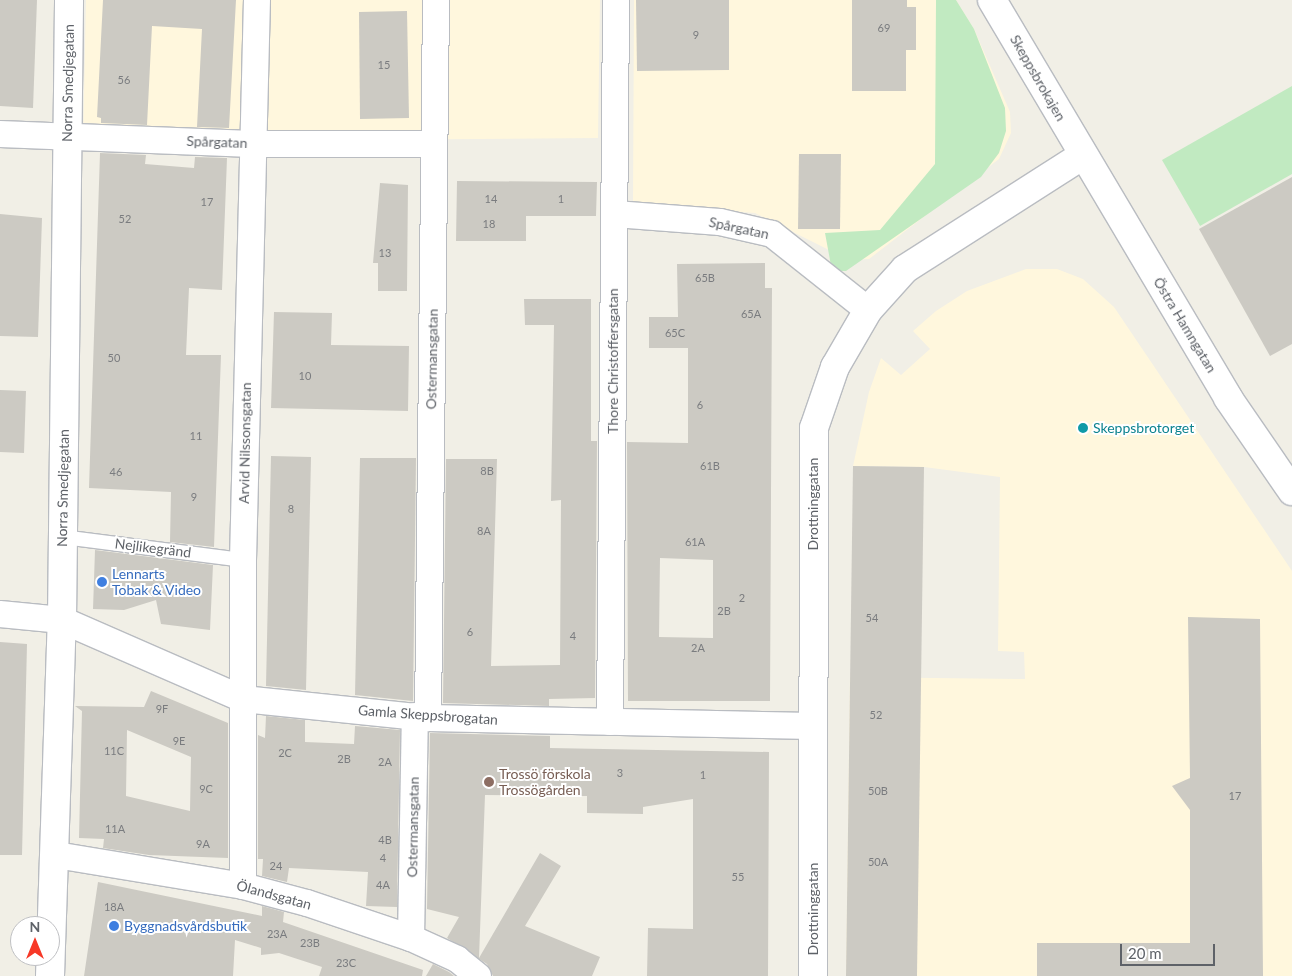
<!DOCTYPE html>
<meta charset="utf-8">
<style>
body{margin:0}
#map{position:relative;width:1292px;height:976px;overflow:hidden;background:#f1efe6;font-family:Lato,sans-serif}
div>[style]{position:absolute}
[style*='--x']{left:calc(var(--x)*1px);top:calc(var(--y)*1px);width:calc(var(--w)*1px);rotate:calc(var(--a)*1deg)}
.commercial>*{inset:0;background:#fff7dd}
.green>*{inset:0;background:#c1eac1}
.building>*{inset:0;background:#cccac3}
.roads{filter:drop-shadow(1px 0 #b9bcc1) drop-shadow(-1px 0 #b9bcc1) drop-shadow(0 1px #b9bcc1) drop-shadow(0 -1px #b9bcc1)}
.service>*{height:14px;margin:-7px;padding:0 7px;transform-origin:7px;border-radius:7px;background:#fff}
.minor>*{height:26px;margin:-13px;padding:0 13px;transform-origin:13px;border-radius:13px;background:#fff}
.tertiary>*{height:28px;margin:-14px;padding:0 14px;transform-origin:14px;border-radius:14px;background:#fff}
.dots>*{width:14px;height:14px;translate:-50% -50%;box-sizing:border-box;border:2px solid #fff;border-radius:50%}
span{translate:-50% -50%;white-space:nowrap;text-align:center;line-height:1.15;-webkit-text-stroke:4px #fff;paint-order:stroke}
.number-label{font-size:11px;color:#7a7c7f}
.number-label span{-webkit-text-stroke-width:0}
.street-label{font-size:14px;color:#5e6268}
.culture-label{font-size:14px;color:#0d838f}
.left{translate:0 -50%;text-align:left}
.shop-label{font-size:14px;color:#366cbe}
.education-label{font-size:14px;color:#785e54}
.north{position:absolute;left:10px;top:916px;width:50px;height:50px;box-sizing:border-box;background:#fff;border:1px solid #bfc0c3;border-radius:50%;rotate:0deg;font-size:14px;font-weight:700;line-height:20px;text-align:center;color:#5e6268}
.north::after{content:'';display:block;margin:auto;width:18px;height:22px;background:#f73827;clip-path:polygon(50% 0,100% 100%,50% 72%,0 100%)}
.scale{position:absolute;left:1120px;top:944px;width:95px;height:22px;box-sizing:border-box;border:2px solid #5e6268;border-top:0;padding-left:6px;font-size:15px;line-height:18px;white-space:nowrap;color:#5e6268;-webkit-text-stroke:4px #fff;paint-order:stroke}
</style>
<div id="map">
<div class="commercial">
<div style="clip-path:polygon(86px 0,600px 0,598px 138px,83px 142px)"></div>
<div style="clip-path:polygon(634px 0,956px 0,974px 29px,1010px 112px,1011px 133px,999px 159px,869px 259px,849px 260px,755px 213px,633px 204px)"></div>
<div style="clip-path:polygon(1026px 269px,1057px 269px,1083px 279px,1114px 307px,1292px 571px,1292px 976px,846px 976px,850px 677px,1025px 679px,1024px 652px,998px 651px,1000px 477px,924px 467px,853px 466px,869px 392px,881px 358px,901px 375px,930px 349px,913px 331px,936px 311px,967px 291px)"></div>
</div>
<div class="green">
<div style="clip-path:polygon(936px 0,956px 0,974px 29px,1005px 108px,1006px 131px,999px 153px,981px 177px,846px 271px,832px 271px,825px 233px,880px 230px,935px 164px)"></div>
<div style="clip-path:polygon(1292px 86px,1292px 174px,1200px 226px,1162px 160px)"></div>
</div>
<div class="building">
<div style="clip-path:polygon(0 0,37px 0,33px 108px,0 106px)"></div>
<div style="clip-path:polygon(103px 0,236px 0,229px 128px,197px 127px,202px 29px,152px 26px,147px 125px,101px 123px,101px 118px,97px 117px)"></div>
<div style="clip-path:polygon(636px 0,729px 0,729px 70px,637px 71px)"></div>
<div style="clip-path:polygon(852px 0,907px 0,907px 7px,916px 7px,916px 50px,906px 50px,906px 91px,852px 91px)"></div>
<div style="clip-path:polygon(407px 11px,409px 118px,360px 119px,359px 12px)"></div>
<div style="clip-path:polygon(100px 153px,146px 155px,145px 164px,194px 168px,195px 157px,227px 158px,222px 290px,189px 288px,186px 355px,221px 355px,214px 547px,170px 542px,171px 492px,89px 488px)"></div>
<div style="clip-path:polygon(799px 154px,841px 154px,840px 229px,798px 229px)"></div>
<div style="clip-path:polygon(1292px 177px,1292px 344px,1270px 356px,1199px 229px)"></div>
<div style="clip-path:polygon(457px 181px,597px 182px,596px 216px,526px 216px,526px 241px,456px 241px)"></div>
<div style="clip-path:polygon(380px 183px,408px 185px,407px 291px,378px 291px,378px 263px,373px 263px)"></div>
<div style="clip-path:polygon(0 214px,42px 218px,38px 337px,0 336px)"></div>
<div style="clip-path:polygon(evenodd,765px 263px,765px 288px,772px 288px,770px 701px,628px 701px,627px 442px,688px 443px,688px 348px,649px 348px,649px 317px,678px 317px,677px 264px,765px 263px,660px 558px,713px 560px,713px 638px,659px 637px,660px 558px)"></div>
<div style="clip-path:polygon(524px 299px,591px 299px,591px 441px,597px 441px,595px 698px,549px 699px,549px 706px,443px 703px,446px 459px,497px 459px,491px 666px,560px 665px,561px 500px,551px 501px,554px 325px,525px 325px)"></div>
<div style="clip-path:polygon(274px 312px,332px 313px,331px 345px,409px 346px,408px 411px,271px 408px)"></div>
<div style="clip-path:polygon(0 390px,26px 391px,24px 453px,0 452px)"></div>
<div style="clip-path:polygon(271px 456px,311px 457px,306px 690px,266px 686px)"></div>
<div style="clip-path:polygon(360px 458px,416px 458px,413px 701px,355px 695px)"></div>
<div style="clip-path:polygon(853px 466px,924px 467px,917px 976px,846px 976px)"></div>
<div style="clip-path:polygon(95px 550px,213px 565px,210px 630px,161px 624px,156px 600px,124px 610px,93px 609px)"></div>
<div style="clip-path:polygon(1188px 617px,1260px 619px,1263px 976px,1037px 976px,1037px 943px,1190px 943px,1190px 810px,1172px 786px,1190px 778px)"></div>
<div style="clip-path:polygon(0 642px,27px 644px,22px 855px,0 855px)"></div>
<div style="clip-path:polygon(evenodd,151px 691px,228px 723px,228px 858px,149px 855px,103px 848px,104px 839px,79px 838px,82px 711px,75px 706px,144px 707px,151px 691px,127px 730px,191px 757px,190px 811px,126px 796px,127px 730px)"></div>
<div style="clip-path:polygon(266px 716px,305px 720px,305px 742px,354px 744px,355px 726px,400px 730px,397px 907px,366px 906px,368px 872px,289px 868px,287px 882px,262px 876px,263px 859px,258px 859px,258px 735px,265px 738px)"></div>
<div style="clip-path:polygon(430px 733px,550px 736px,550px 748px,769px 752px,768px 976px,647px 976px,648px 928px,693px 929px,693px 799px,643px 807px,643px 814px,587px 813px,587px 796px,485px 795px,479px 958px,540px 853px,561px 866px,525px 926px,600px 957px,592px 976px,493px 976px,487px 964px,447px 938px,459px 917px,427px 909px)"></div>
<div style="clip-path:polygon(98px 882px,262px 916px,262px 906px,284px 912px,283px 922px,423px 970px,422px 976px,319px 976px,322px 967px,279px 953px,261px 955px,261px 948px,235px 940px,233px 976px,84px 976px)"></div>
<div style="clip-path:polygon(433px 964px,449px 972px,454px 976px,426px 976px)"></div>
</div>
<div class="roads">
<div class="service">
<div style="--x:63;--y:537;--w:181;--a:7.3"></div>
</div>
<div class="minor">
<div style="--x:0;--y:134;--w:252;--a:2.3"></div>
<div style="--x:252;--y:144;--w:182;--a:0"></div>
<div style="--x:615;--y:214;--w:105;--a:4.4"></div>
<div style="--x:720;--y:222;--w:53;--a:13"></div>
<div style="--x:772;--y:234;--w:122;--a:38.4"></div>
<div style="--x:0;--y:614;--w:62;--a:5.5"></div>
<div style="--x:62;--y:620;--w:197;--a:23.6"></div>
<div style="--x:243;--y:699;--w:186;--a:5.9"></div>
<div style="--x:428;--y:718;--w:384;--a:1.2"></div>
<div style="--x:428;--y:718;--w:718;--a:-89.36"></div>
<div style="--x:610;--y:722;--w:722;--a:-89.52"></div>
<div style="--x:56;--y:855;--w:190;--a:9.4"></div>
<div style="--x:243;--y:886;--w:66;--a:14.9"></div>
<div style="--x:307;--y:903;--w:110;--a:18.6"></div>
<div style="--x:411;--y:938;--w:51;--a:24.5"></div>
<div style="--x:457;--y:959;--w:27;--a:39"></div>
<div style="--x:243;--y:886;--w:326;--a:-90"></div>
<div style="--x:243;--y:560;--w:560;--a:-88.57"></div>
<div style="--x:411;--y:938;--w:222;--a:-89"></div>
</div>
<div class="tertiary">
<div style="--x:992;--y:0;--w:463;--a:59.3"></div>
<div style="--x:1228;--y:398;--w:113;--a:55.5"></div>
<div style="--x:50;--y:976;--w:356;--a:-88.1"></div>
<div style="--x:62;--y:620;--w:620;--a:-89.35"></div>
<div style="--x:813;--y:976;--w:548;--a:-89.9"></div>
<div style="--x:814;--y:428;--w:65;--a:-71"></div>
<div style="--x:835;--y:367;--w:66;--a:-59.9"></div>
<div style="--x:868;--y:310;--w:55;--a:-47.9"></div>
<div style="--x:905;--y:269;--w:211;--a:-32.6"></div>
</div>
</div>
<div class="dots">
<div style="left:1083px;top:428px;background:#0f9aa8"></div>
<div style="left:102px;top:582px;background:#3f7fe0"></div>
<div style="left:489px;top:782px;background:#8d6e63"></div>
<div style="left:114px;top:926px;background:#3f7fe0"></div>
</div>
<div class="number-label">
<span style="left:884px;top:28px">69</span>
<span style="left:696px;top:35px">9</span>
<span style="left:384px;top:65px">15</span>
<span style="left:124px;top:80px">56</span>
<span style="left:491px;top:199px">14</span>
<span style="left:561px;top:199px">1</span>
<span style="left:207px;top:202px">17</span>
<span style="left:125px;top:219px">52</span>
<span style="left:489px;top:224px">18</span>
<span style="left:385px;top:253px">13</span>
<span style="left:705px;top:278px">65B</span>
<span style="left:751px;top:314px">65A</span>
<span style="left:675px;top:333px">65C</span>
<span style="left:114px;top:358px">50</span>
<span style="left:305px;top:376px">10</span>
<span style="left:700px;top:405px">6</span>
<span style="left:196px;top:436px">11</span>
<span style="left:710px;top:466px">61B</span>
<span style="left:487px;top:471px">8B</span>
<span style="left:116px;top:472px">46</span>
<span style="left:194px;top:497px">9</span>
<span style="left:291px;top:509px">8</span>
<span style="left:484px;top:531px">8A</span>
<span style="left:695px;top:542px">61A</span>
<span style="left:742px;top:598px">2</span>
<span style="left:724px;top:611px">2B</span>
<span style="left:872px;top:618px">54</span>
<span style="left:470px;top:632px">6</span>
<span style="left:573px;top:636px">4</span>
<span style="left:698px;top:648px">2A</span>
<span style="left:162px;top:709px">9F</span>
<span style="left:876px;top:715px">52</span>
<span style="left:179px;top:741px">9E</span>
<span style="left:114px;top:751px">11C</span>
<span style="left:285px;top:753px">2C</span>
<span style="left:344px;top:759px">2B</span>
<span style="left:385px;top:762px">2A</span>
<span style="left:620px;top:773px">3</span>
<span style="left:703px;top:775px">1</span>
<span style="left:206px;top:789px">9C</span>
<span style="left:878px;top:791px">50B</span>
<span style="left:1235px;top:796px">17</span>
<span style="left:115px;top:829px">11A</span>
<span style="left:385px;top:840px">4B</span>
<span style="left:203px;top:844px">9A</span>
<span style="left:383px;top:858px">4</span>
<span style="left:878px;top:862px">50A</span>
<span style="left:276px;top:866px">24</span>
<span style="left:738px;top:877px">55</span>
<span style="left:383px;top:885px">4A</span>
<span style="left:114px;top:907px">18A</span>
<span style="left:277px;top:934px">23A</span>
<span style="left:310px;top:943px">23B</span>
<span style="left:346px;top:963px">23C</span>
</div>
<div class="street-label">
<span style="left:1038px;top:78px;rotate:60deg">Skeppsbrokajen</span>
<span style="left:68px;top:83px;rotate:-89deg">Norra Smedjegatan</span>
<span style="left:217px;top:142px;rotate:2deg">Spårgatan</span>
<span style="left:739px;top:228px;rotate:12deg">Spårgatan</span>
<span style="left:1185px;top:325px;rotate:59deg">Östra Hamngatan</span>
<span style="left:432px;top:359px;rotate:-89deg">Ostermansgatan</span>
<span style="left:613px;top:361px;rotate:-90deg">Thore Christoffersgatan</span>
<span style="left:245px;top:443px;rotate:-89deg">Arvid Nilssonsgatan</span>
<span style="left:63px;top:488px;rotate:-89deg">Norra Smedjegatan</span>
<span style="left:813px;top:504px;rotate:-90deg">Drottninggatan</span>
<span style="left:153px;top:548px;rotate:7deg">Nejlikegränd</span>
<span style="left:428px;top:715px;rotate:4deg">Gamla Skeppsbrogatan</span>
<span style="left:413px;top:827px;rotate:-89deg">Ostermansgatan</span>
<span style="left:274px;top:895px;rotate:15deg">Ölandsgatan</span>
<span style="left:813px;top:909px;rotate:-90deg">Drottninggatan</span>
</div>
<div class="culture-label">
<span class="left" style="left:1093px;top:428px">Skeppsbrotorget</span>
</div>
<div class="shop-label">
<span class="left" style="left:112px;top:582px">Lennarts<br>Tobak &amp; Video</span>
<span class="left" style="left:124px;top:926px">Byggnadsvårdsbutik</span>
</div>
<div class="education-label">
<span class="left" style="left:499px;top:782px">Trossö förskola<br>Trossögården</span>
</div>
<div class="north">N</div>
<div class="scale">20 m</div>
</div>
